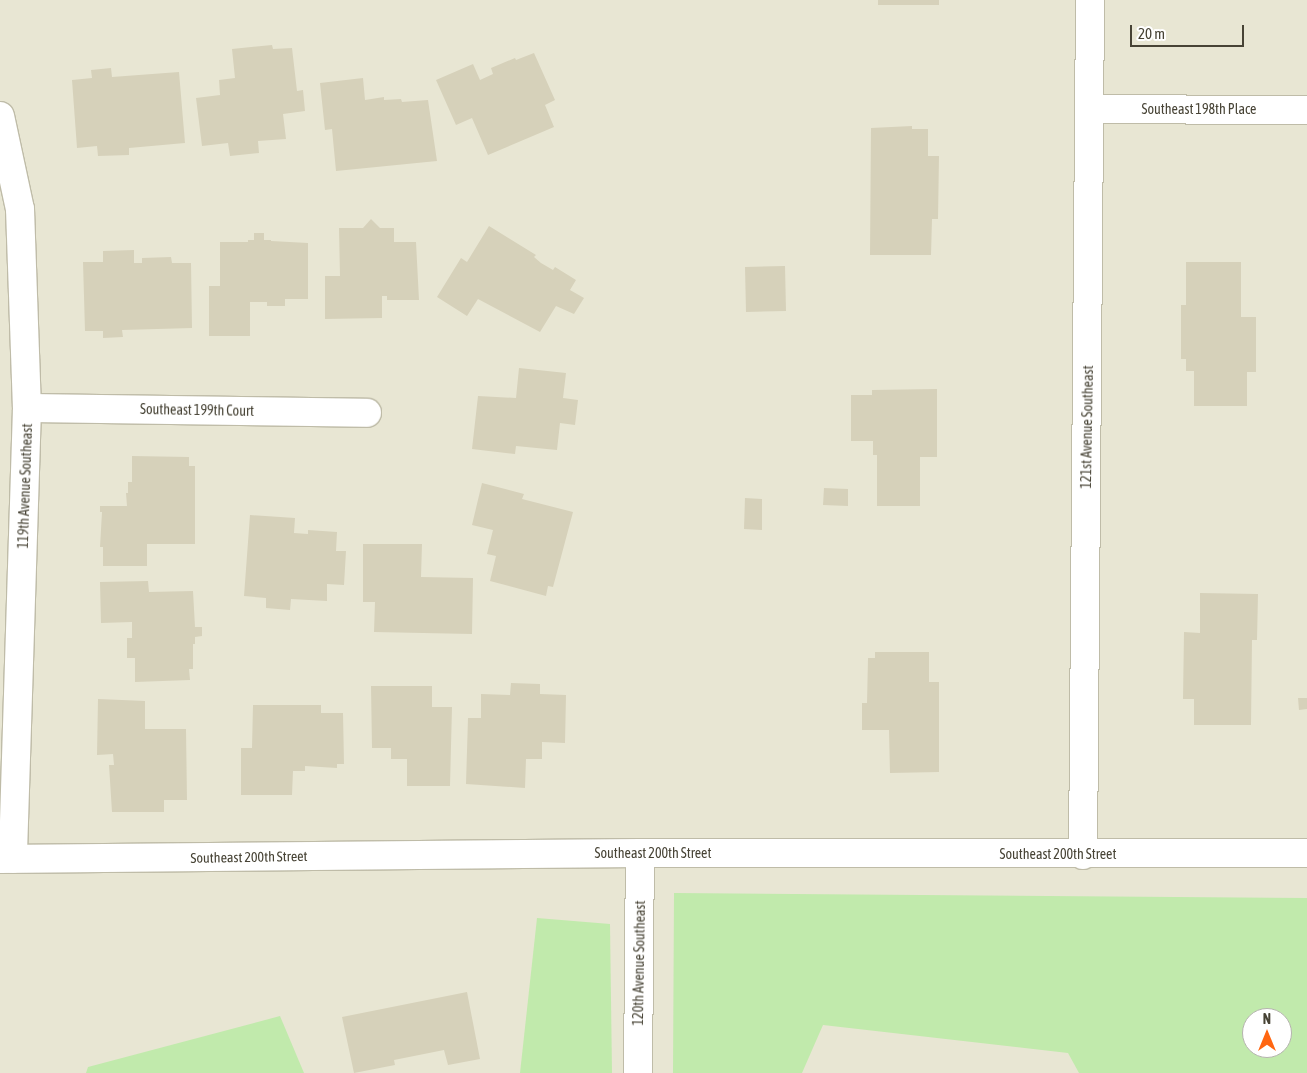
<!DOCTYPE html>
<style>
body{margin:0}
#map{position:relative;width:1307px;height:1073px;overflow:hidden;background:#f4f2e6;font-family:"Asap Condensed",sans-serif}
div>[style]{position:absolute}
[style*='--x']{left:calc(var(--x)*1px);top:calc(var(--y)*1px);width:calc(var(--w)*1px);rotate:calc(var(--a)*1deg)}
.residential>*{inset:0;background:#e8e6d3}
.green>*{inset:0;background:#c1eaac}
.building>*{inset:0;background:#d6d1ba}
.roads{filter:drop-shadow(1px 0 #bfbca8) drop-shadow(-1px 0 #bfbca8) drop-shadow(0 1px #bfbca8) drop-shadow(0 -1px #bfbca8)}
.minor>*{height:28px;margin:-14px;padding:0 14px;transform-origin:14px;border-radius:14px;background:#fff}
span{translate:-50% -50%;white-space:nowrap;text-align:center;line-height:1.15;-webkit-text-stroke:4px #fff;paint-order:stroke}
.street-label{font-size:14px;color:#474335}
.north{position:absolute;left:1242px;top:1008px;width:50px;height:50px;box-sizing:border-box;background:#fff;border:1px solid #b5b4ae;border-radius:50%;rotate:0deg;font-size:14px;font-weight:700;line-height:20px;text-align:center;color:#474335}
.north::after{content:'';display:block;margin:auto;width:18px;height:22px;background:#f61;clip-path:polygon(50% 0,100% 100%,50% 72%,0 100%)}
.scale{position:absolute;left:1130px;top:25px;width:114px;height:22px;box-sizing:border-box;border:2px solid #474335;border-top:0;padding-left:6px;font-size:15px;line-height:18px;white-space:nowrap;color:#474335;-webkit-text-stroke:4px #fff;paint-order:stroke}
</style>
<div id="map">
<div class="residential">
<div style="clip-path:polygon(evenodd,0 0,1307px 0,1307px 1073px,0 1073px,0 0,1252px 1018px,1282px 1018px,1282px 1048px,1252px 1048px,1252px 1018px)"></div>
</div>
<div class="green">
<div style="clip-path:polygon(evenodd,674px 893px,1307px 898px,1307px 1073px,1079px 1073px,1068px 1053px,823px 1025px,802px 1073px,673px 1073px,674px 893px,1252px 1018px,1282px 1018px,1282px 1048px,1252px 1048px,1252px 1018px)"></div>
<div style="clip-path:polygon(537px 918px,610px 924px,612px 1073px,520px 1073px)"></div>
<div style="clip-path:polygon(280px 1016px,304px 1073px,86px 1073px,88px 1067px)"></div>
</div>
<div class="building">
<div style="clip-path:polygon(878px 0,939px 0,939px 5px,878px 5px)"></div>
<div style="clip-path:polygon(272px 45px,273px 49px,292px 48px,297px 91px,303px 90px,305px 111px,283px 114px,286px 139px,258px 141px,259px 153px,230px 156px,228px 143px,202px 146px,196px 98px,220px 95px,219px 80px,235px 78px,232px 49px)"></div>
<div style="clip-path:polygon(534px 53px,555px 100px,545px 105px,554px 127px,488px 155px,472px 118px,456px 125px,436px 80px,473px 64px,480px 80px,493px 74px,491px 68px,515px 58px,516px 60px)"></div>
<div style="clip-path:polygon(111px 68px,112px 77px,179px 72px,185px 143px,129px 148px,129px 155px,98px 156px,97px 146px,77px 148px,72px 80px,92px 78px,91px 70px)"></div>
<div style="clip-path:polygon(363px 78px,365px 100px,384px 97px,384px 100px,401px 99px,402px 102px,428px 100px,437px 161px,336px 171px,332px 129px,325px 130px,320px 83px)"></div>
<div style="clip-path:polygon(912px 126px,912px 129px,928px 129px,928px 156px,939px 156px,938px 219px,932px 219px,931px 255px,870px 255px,871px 128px)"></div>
<div style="clip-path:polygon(371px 219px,380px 228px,394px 228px,394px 242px,416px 242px,419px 300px,387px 300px,387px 296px,382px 296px,382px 318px,325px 319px,325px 276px,340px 276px,339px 228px,363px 228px)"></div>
<div style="clip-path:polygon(489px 226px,536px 255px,534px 257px,541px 263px,553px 270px,555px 267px,576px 280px,570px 290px,584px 298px,574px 314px,556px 306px,540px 332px,478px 299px,467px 316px,437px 297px,461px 258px,467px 262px)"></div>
<div style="clip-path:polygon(254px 233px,264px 233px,264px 240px,271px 240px,271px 241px,308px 243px,308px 299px,285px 299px,285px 306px,267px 306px,267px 302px,250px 302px,250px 336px,209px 336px,209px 286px,220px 286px,220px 242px,248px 242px,248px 240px,254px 240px)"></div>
<div style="clip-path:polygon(134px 250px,134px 263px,142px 263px,142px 258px,171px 257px,172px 263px,191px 263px,192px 328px,122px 330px,123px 337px,103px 338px,103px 331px,85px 331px,83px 262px,103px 262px,103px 251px)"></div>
<div style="clip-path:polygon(1186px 262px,1241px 262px,1241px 317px,1256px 317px,1256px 372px,1247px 372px,1247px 406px,1194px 406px,1194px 371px,1186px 371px,1186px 359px,1181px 359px,1181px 305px,1186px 305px)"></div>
<div style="clip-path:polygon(785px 266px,786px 311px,746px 312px,745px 267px)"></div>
<div style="clip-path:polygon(519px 368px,566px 373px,563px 398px,578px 400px,575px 425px,560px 423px,557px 450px,516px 446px,515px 454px,472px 449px,478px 396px,516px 398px)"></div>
<div style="clip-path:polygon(937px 389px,937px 457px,920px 457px,920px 506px,877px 506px,877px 455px,873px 455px,873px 441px,851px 441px,851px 395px,872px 395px,872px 390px)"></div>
<div style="clip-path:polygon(132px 456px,189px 457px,189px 466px,195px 466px,195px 544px,147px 544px,147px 566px,103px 566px,103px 547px,100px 547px,102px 512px,100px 512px,100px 506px,127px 506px,126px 493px,128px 493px,128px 482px,132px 482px)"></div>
<div style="clip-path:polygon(482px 483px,524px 494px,522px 499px,573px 512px,553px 587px,548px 586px,546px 596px,490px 581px,496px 556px,487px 554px,493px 530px,472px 525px)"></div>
<div style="clip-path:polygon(824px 488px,848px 489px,848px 506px,823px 505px)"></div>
<div style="clip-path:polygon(745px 498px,762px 499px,762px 530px,744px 529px)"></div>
<div style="clip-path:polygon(250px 515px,295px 518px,294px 533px,308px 534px,308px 530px,337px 532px,336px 551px,346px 551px,344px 585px,327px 584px,327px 601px,291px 599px,290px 610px,266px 608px,266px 598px,244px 596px)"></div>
<div style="clip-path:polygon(363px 544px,422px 544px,421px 577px,473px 578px,472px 634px,374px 632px,375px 602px,363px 602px)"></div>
<div style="clip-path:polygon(148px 581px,149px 592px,193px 591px,195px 627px,202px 627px,202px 636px,195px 637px,195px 644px,193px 644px,193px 669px,189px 669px,190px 680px,135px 682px,135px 658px,127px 658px,127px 638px,132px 638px,132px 622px,101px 623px,100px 582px)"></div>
<div style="clip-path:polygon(1200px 593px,1258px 594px,1257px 640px,1252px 640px,1251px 725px,1194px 725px,1194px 699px,1183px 699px,1184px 632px,1200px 633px)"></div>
<div style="clip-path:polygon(875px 652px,929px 652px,929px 682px,939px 682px,939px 772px,890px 773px,889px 730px,862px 730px,862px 703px,867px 703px,868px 658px,875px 658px)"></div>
<div style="clip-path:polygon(511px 683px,540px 684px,540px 694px,566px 695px,565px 743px,542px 742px,542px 759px,526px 759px,525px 788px,466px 784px,468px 718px,481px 718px,481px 694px,510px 695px)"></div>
<div style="clip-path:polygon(371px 686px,432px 686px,432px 707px,452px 707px,450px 786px,407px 786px,407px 759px,391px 759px,391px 748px,372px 748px)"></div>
<div style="clip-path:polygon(1298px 698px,1307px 698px,1307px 709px,1299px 710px)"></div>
<div style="clip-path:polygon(98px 699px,145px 701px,145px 729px,186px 729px,187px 800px,164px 800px,164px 812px,112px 812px,109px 765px,114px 765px,113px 754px,97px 755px)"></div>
<div style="clip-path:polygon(253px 705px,321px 705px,321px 713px,343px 713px,344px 764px,337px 764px,337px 768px,305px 766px,305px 771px,293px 771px,292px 795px,241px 795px,241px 748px,252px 748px)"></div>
<div style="clip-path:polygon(467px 992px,480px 1059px,448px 1065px,444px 1050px,394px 1060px,395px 1065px,354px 1073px,342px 1017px)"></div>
</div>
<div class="roads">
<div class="minor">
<div style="--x:1090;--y:109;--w:217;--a:0.3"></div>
<div style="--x:0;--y:116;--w:95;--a:77.9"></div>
<div style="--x:20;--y:209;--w:199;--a:88"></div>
<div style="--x:27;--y:408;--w:451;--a:91.8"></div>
<div style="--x:27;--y:408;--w:340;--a:0.8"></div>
<div style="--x:1083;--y:855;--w:855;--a:-89.53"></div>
<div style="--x:0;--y:859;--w:640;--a:-0.54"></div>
<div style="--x:640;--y:853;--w:667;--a:0"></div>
<div style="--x:638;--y:1073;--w:220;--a:-89.5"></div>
</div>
</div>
<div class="street-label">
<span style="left:1199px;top:109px">Southeast 198th Place</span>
<span style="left:197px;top:410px;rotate:1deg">Southeast 199th Court</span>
<span style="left:1087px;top:427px;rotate:-89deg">121st Avenue Southeast</span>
<span style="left:25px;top:486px;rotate:-88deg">119th Avenue Southeast</span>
<span style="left:653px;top:853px">Southeast 200th Street</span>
<span style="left:1058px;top:854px">Southeast 200th Street</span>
<span style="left:249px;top:857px;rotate:-1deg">Southeast 200th Street</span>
<span style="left:639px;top:963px;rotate:-89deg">120th Avenue Southeast</span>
</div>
<div class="north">N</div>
<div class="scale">20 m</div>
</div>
